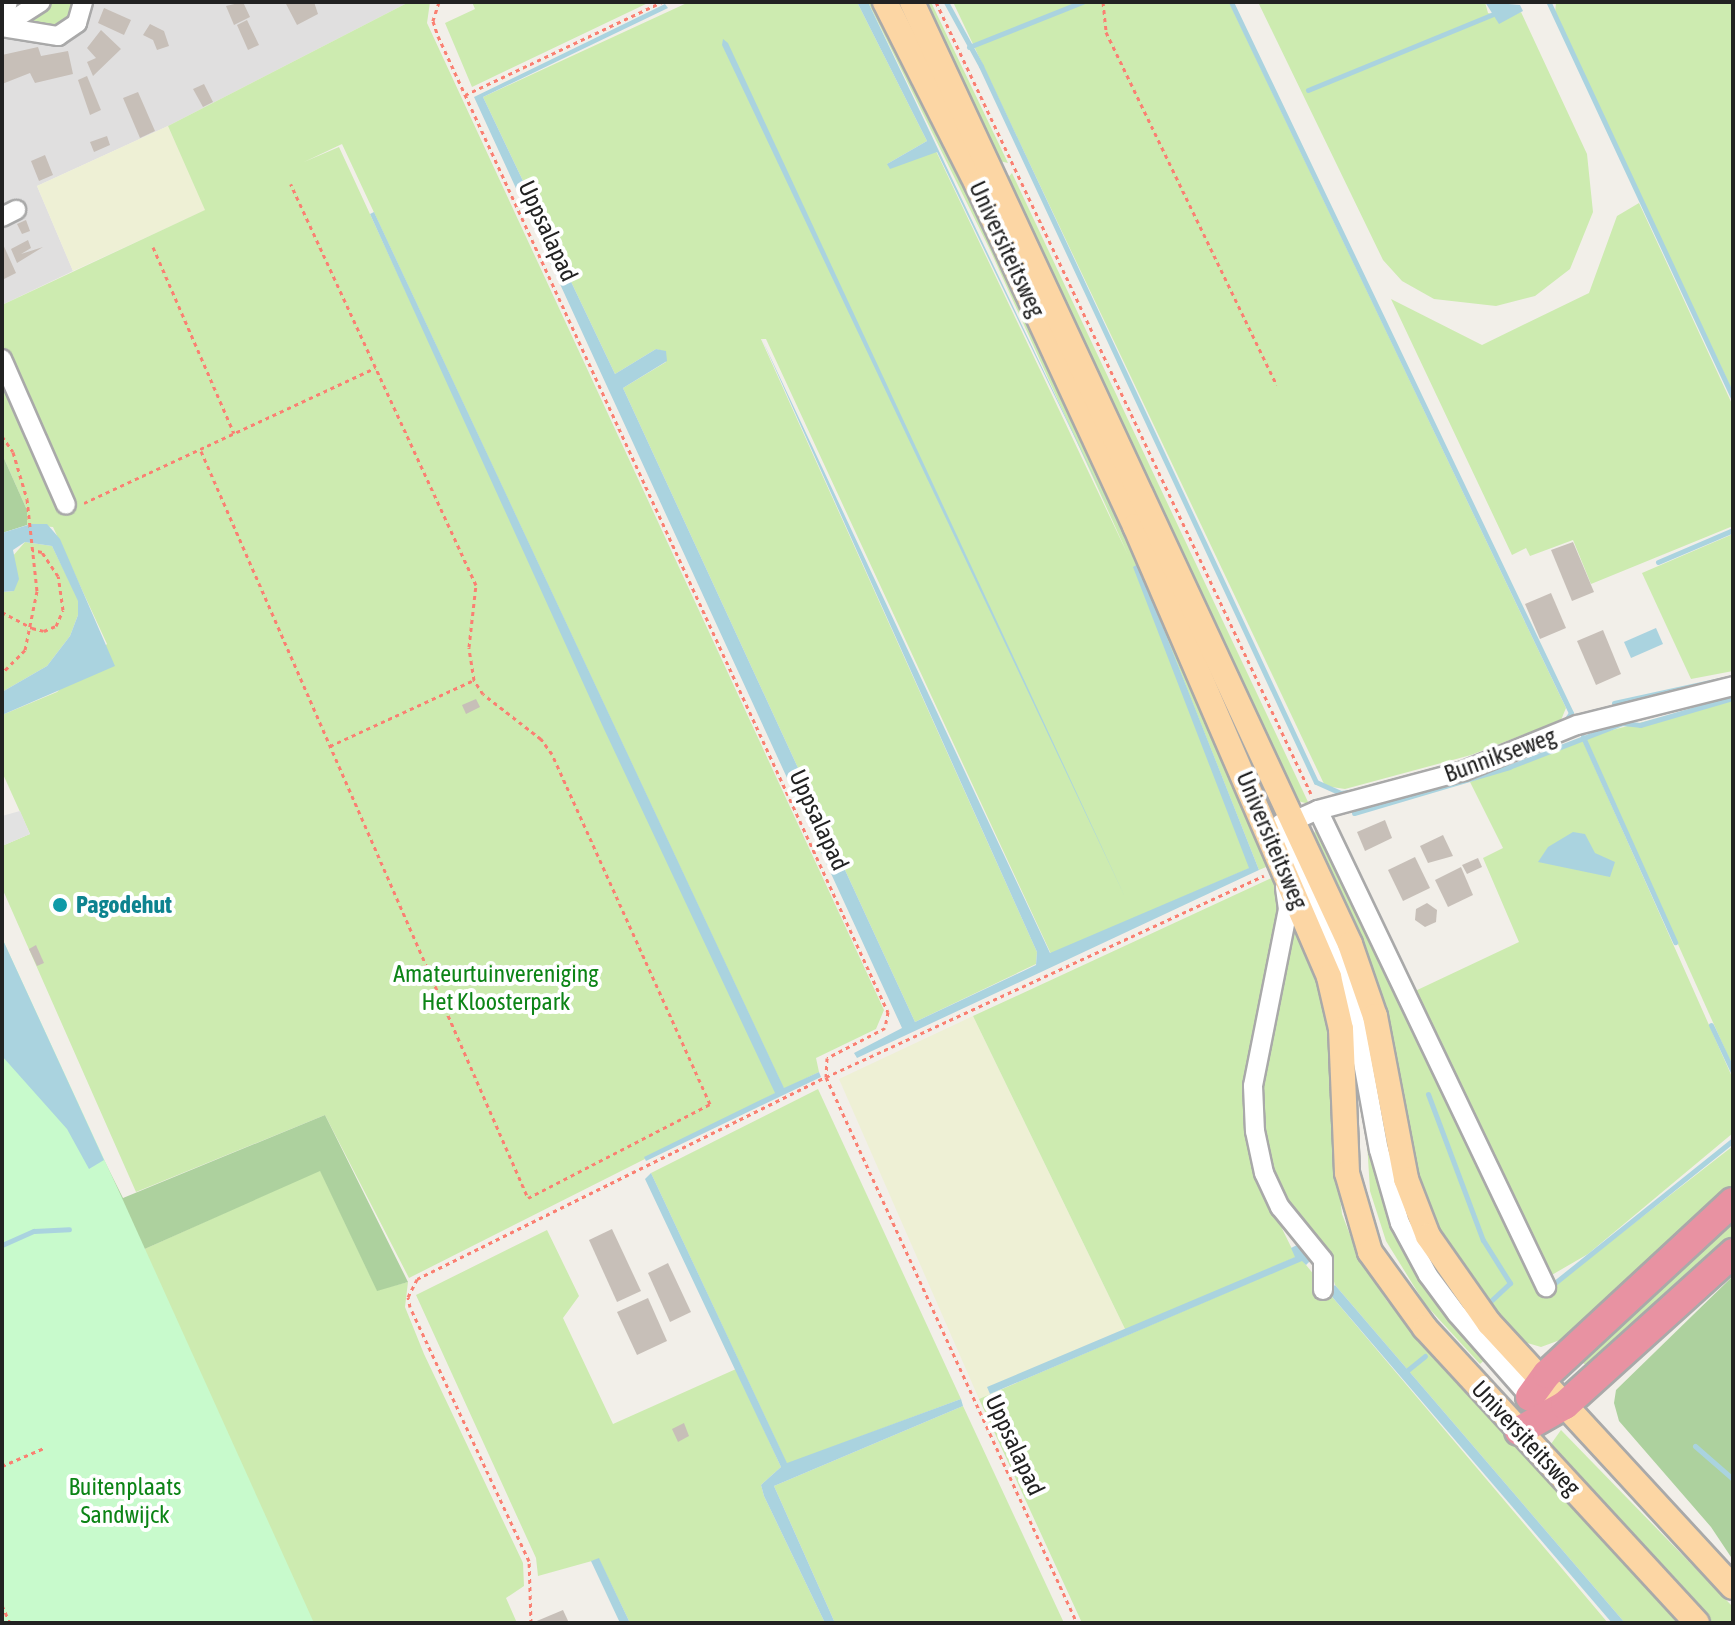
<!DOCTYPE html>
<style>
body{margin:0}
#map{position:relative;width:1735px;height:1625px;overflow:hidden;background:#f2efe9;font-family:"Asap Condensed",sans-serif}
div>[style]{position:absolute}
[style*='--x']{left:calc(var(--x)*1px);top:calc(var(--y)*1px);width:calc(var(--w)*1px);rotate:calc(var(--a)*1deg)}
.residential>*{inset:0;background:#e0dfdf}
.farmland>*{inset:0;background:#eef0d5}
.grass>*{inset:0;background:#cdebb0}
.forest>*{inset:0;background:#add19e}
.park>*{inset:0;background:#c8facc}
.parking>*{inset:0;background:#e2e2e2}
.water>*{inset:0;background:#aad3df}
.stream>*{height:5px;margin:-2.5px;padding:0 2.5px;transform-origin:2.5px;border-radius:2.5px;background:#aad3df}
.building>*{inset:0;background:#c7bfb8}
.path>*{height:3px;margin-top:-1.5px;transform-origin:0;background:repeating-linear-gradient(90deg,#fa8072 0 4px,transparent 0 8px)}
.roads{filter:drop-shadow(2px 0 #a9a9a9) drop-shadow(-2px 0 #a9a9a9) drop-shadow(0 2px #a9a9a9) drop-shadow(0 -2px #a9a9a9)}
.minor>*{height:18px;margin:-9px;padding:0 9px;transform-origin:9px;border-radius:9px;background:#fff}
.major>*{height:24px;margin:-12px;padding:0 12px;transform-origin:12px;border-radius:12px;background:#fcd6a4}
.highway>*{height:28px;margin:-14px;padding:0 14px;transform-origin:14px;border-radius:14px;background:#e892a2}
.dots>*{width:22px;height:22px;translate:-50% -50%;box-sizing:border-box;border:4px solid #fff;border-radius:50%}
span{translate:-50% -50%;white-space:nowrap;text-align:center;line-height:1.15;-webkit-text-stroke:8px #fff;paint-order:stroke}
.street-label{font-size:24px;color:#222}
.culture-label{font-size:24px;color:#0d838f;font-weight:700}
.left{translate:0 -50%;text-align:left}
.park-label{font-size:24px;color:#0c8416}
.frame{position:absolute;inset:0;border:4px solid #222;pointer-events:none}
</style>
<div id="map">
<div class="residential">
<div style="clip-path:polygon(2px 2px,409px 2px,168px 126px,37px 186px,73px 271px,2px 305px)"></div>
</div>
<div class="farmland">
<div style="clip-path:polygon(168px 126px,206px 210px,73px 271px,37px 186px)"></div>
<div style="clip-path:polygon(973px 1016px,1126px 1331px,988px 1387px,990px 1394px,979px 1399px,839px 1079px)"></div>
</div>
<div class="grass">
<div style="clip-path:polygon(49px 2px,78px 2px,74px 16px,59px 30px,23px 25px)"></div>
<div style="clip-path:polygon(409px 2px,430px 2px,427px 23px,884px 1010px,876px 1029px,816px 1058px,819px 1072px,784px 1089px,342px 144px,304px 162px,339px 147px,776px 1093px,409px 1278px,325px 1115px,136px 1192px,2px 888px,2px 846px,30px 834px,2px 772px,2px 715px,57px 692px,107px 644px,53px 527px,27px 525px,27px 510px,2px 454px,2px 305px,205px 210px,168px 126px)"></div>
<div style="clip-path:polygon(472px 2px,650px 2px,472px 87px,445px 23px,475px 9px)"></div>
<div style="clip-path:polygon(689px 2px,857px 2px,927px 141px,887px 164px,936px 151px,1128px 555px,991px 252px,868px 2px,881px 2px,958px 152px,1273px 864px,1259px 870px,1138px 565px,1250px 868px,1051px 954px,766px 339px,761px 339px,1037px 952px,1036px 964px,915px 1022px,623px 388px,666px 362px,666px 352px,656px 349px,615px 374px,483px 97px)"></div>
<div style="clip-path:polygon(917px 2px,931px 2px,1008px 163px,991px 159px)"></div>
<div style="clip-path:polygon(953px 2px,1229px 2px,1566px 708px,1561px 720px,1471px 755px,1345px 789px,1325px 786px)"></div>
<div style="clip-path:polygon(1258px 2px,1485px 2px,1488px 13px,1506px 18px,1521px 12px,1587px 154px,1593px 212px,1570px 269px,1535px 296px,1496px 306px,1434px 299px,1402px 281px,1383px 260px)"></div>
<div style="clip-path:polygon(1556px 2px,1733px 2px,1733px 392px,1555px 14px)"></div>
<div style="clip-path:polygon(1012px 173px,1309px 804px,1294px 800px,1005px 181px)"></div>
<div style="clip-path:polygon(1639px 203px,1733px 406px,1733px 526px,1591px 584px,1573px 540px,1530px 556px,1526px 548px,1512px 555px,1391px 299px,1482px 345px,1589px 293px,1617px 216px)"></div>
<div style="clip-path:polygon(1733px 534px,1733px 671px,1691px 679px,1642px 573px)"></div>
<div style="clip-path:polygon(25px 542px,52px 546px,79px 601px,78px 615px,70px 636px,47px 666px,2px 692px,2px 592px,14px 591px,12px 557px)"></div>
<div style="clip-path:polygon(1733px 699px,1733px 1067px,1585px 737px)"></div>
<div style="clip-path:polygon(1582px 739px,1733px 1079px,1733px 1133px,1588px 1254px,1550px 1276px,1413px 992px,1519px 942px,1483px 858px,1503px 848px,1470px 782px)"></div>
<div style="clip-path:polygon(1319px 821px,1542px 1295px,1733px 1146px,1733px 1185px,1560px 1340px,1541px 1347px,1524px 1342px,1496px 1314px,1440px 1233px,1416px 1174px,1311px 841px)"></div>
<div style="clip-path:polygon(1276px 876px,1281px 913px,1246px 1084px,1256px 1176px,1296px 1257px,1126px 1331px,973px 1016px)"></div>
<div style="clip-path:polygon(1292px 923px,1309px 942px,1329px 1016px,1336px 1165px,1342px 1214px,1359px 1258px,1387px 1301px,1680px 1623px,1625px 1623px,1335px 1285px,1329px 1263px,1275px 1180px,1263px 1128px,1263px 1074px)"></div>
<div style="clip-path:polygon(818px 1089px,961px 1399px,787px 1464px,651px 1173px)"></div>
<div style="clip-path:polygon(1365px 1109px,1392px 1211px,1488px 1357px,1480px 1364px,1425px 1304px,1386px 1241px,1370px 1191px)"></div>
<div style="clip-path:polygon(320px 1170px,377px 1290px,408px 1282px,405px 1307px,424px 1354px,523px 1563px,524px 1586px,506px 1598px,517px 1623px,303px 1623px,129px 1256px)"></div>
<div style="clip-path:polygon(1733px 1221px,1733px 1242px,1591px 1370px,1582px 1362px)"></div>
<div style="clip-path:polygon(547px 1230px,579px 1296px,563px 1318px,613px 1424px,736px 1369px,781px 1467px,761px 1485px,764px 1496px,825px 1623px,630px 1623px,599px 1559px,538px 1576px,536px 1558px,416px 1295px)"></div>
<div style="clip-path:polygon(1302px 1260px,1328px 1292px,1608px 1623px,1082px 1623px,979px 1399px)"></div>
<div style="clip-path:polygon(963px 1406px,1064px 1623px,835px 1623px,774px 1486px)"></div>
<div style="clip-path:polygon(1561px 1430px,1733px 1607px,1733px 1623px,1712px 1623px,1555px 1458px,1551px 1444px)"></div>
</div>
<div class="forest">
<div style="clip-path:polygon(2px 454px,27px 510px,27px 525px,2px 533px)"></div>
<div style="clip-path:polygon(2px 1056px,104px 1160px,123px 1198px,325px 1115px,408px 1282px,377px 1291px,320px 1171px,3px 1312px)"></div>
<div style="clip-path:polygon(1733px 1276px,1733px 1560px,1711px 1527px,1619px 1421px,1614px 1403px,1616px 1390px)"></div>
</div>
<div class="park">
<div style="clip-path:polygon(2px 938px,122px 1198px,314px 1623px,2px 1623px)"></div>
</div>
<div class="parking">
<div style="clip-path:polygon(20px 811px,30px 834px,2px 846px,2px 816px)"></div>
</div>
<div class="water">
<div style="clip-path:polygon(857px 2px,868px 2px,1131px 554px,937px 152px,890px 169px,887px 164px,927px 141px)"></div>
<div style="clip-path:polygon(1485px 2px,1520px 5px,1523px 11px,1499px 24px)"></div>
<div style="clip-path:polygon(665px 4px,668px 8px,483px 97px,615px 374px,656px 349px,666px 351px,667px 361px,623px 388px,915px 1022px,1036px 965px,1037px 952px,761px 337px,1050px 953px,1249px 868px,1133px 567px,1138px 564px,1259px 870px,857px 1058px,854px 1053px,902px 1028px,474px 97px)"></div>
<div style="clip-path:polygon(723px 39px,728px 43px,1126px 899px,722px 45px)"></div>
<div style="clip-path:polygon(374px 212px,784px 1088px,819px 1072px,821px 1077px,646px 1161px,644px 1157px,775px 1093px,604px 729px,370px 214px)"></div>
<div style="clip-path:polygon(31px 524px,47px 524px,60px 539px,115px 666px,2px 715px,2px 692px,47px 666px,70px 636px,78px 615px,78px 601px,52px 546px,25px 542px,13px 550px,19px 579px,14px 591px,2px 592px,2px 533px)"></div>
<div style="clip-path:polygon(1656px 628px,1663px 644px,1631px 658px,1624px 642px)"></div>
<div style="clip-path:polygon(1573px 832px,1585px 834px,1595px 853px,1615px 862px,1610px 877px,1538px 862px,1548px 847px)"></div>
<div style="clip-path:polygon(2px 938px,104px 1160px,89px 1169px,67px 1129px,2px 1056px)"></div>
<div style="clip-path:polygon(651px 1173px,787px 1463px,961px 1399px,963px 1406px,774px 1486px,835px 1623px,825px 1623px,764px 1496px,761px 1485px,781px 1467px,645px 1179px)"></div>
<div style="clip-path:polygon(1299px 1244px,1311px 1260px,1306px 1265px,1302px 1261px,990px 1394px,987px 1387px,1295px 1257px,1291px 1248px)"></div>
<div style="clip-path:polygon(1335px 1285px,1625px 1623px,1612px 1623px,1328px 1292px)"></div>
<div style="clip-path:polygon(599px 1558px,630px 1623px,620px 1623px,591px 1561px)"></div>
</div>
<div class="stream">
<div style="--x:946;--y:2;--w:73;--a:61.3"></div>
<div style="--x:981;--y:66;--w:790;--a:64.93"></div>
<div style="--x:1316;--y:782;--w:27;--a:24"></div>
<div style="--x:1341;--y:793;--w:15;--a:-8"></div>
<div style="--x:1231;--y:2;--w:788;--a:64.44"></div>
<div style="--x:1571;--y:713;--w:14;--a:126"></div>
<div style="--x:1549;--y:3;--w:436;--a:65"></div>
<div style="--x:969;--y:47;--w:122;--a:-21.7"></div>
<div style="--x:1308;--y:90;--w:203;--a:-22.3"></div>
<div style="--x:1658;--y:562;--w:82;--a:-23.1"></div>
<div style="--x:1614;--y:703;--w:122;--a:-12.3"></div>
<div style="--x:1583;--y:737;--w:225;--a:65.8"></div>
<div style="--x:1401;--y:779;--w:78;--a:-15.6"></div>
<div style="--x:1354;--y:813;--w:162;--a:-16.5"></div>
<div style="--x:1509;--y:767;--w:121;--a:-21.3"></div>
<div style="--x:1622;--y:723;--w:18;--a:6"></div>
<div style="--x:1640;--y:725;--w:97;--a:-16.2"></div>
<div style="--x:1711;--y:1025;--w:52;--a:64.9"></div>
<div style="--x:1428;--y:1094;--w:156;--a:69.4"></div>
<div style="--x:1483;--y:1240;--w:51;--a:57.9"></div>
<div style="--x:1510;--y:1283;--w:25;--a:137"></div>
<div style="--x:2;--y:1245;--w:35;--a:-24"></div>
<div style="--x:34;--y:1231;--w:35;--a:-3"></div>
<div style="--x:1556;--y:1282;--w:227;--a:-38.7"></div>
<div style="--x:1404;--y:1373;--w:27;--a:-39"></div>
<div style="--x:1695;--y:1446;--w:50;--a:41"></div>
</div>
<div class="building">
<div style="clip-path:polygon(243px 2px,250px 17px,234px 25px,226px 6px)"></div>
<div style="clip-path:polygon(285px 2px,314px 2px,318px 14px,297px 25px)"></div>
<div style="clip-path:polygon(104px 8px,131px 20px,124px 35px,98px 23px)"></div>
<div style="clip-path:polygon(247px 20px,259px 45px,248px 50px,237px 25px)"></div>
<div style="clip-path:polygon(150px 24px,164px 31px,169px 46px,157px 50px,153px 40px,143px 35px)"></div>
<div style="clip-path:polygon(101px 30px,121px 49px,93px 76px,87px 62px,96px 58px,87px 48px)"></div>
<div style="clip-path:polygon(38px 47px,41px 56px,68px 51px,73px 74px,35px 83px,30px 73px,2px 84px,2px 55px)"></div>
<div style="clip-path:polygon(87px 76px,101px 110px,90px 115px,78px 80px)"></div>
<div style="clip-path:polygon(204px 84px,213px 102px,203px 107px,193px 89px)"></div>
<div style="clip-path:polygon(138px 92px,155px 131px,140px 138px,123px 98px)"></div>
<div style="clip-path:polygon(107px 136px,110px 145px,94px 152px,90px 142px)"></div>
<div style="clip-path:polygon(45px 155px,53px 175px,39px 181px,31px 161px)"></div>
<div style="clip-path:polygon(26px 220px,30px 231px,22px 234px,17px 224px)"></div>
<div style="clip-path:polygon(28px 240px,31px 248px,21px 254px,43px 247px,17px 263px,11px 249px)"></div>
<div style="clip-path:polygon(2px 242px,16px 273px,2px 280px)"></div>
<div style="clip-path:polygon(1573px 542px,1594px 592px,1572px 601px,1551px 550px)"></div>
<div style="clip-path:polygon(1551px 593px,1566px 628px,1540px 639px,1525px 604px)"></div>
<div style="clip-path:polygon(1603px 630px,1621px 674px,1596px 685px,1577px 641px)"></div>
<div style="clip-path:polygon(476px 699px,480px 707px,466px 714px,462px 705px)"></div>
<div style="clip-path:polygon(1385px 820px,1392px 838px,1365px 851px,1357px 832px)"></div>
<div style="clip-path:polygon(1443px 835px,1453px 856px,1428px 863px,1420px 846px)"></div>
<div style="clip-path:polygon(1415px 857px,1430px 888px,1403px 901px,1388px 870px)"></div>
<div style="clip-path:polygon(1478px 858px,1482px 867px,1467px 874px,1462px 865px)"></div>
<div style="clip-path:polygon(1461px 867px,1473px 895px,1448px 907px,1435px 880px)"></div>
<div style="clip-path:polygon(62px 898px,66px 908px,57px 912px,53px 902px)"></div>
<div style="clip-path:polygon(1427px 903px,1437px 910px,1436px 922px,1425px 927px,1415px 920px,1416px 909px)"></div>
<div style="clip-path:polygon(36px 945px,44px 963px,37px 966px,29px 949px)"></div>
<div style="clip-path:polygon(612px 1229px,641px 1291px,617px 1302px,589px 1240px)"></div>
<div style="clip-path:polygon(668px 1263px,691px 1312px,670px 1322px,648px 1273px)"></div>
<div style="clip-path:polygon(648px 1298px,667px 1341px,637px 1355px,617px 1312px)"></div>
<div style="clip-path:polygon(684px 1423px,689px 1436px,678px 1442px,672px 1429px)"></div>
<div style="clip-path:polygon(563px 1610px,569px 1623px,532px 1623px)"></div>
</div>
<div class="path">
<div style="--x:439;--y:2;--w:20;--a:108"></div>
<div style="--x:433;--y:21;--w:16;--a:72"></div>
<div style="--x:438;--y:36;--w:1075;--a:65.25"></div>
<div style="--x:888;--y:1012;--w:16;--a:101"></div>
<div style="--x:885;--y:1028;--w:65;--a:152.7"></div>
<div style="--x:827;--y:1058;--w:19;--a:93"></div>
<div style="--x:826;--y:1077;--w:601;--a:65.31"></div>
<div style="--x:936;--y:2;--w:876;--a:64.66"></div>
<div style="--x:1103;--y:2;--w:30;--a:84"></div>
<div style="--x:1106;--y:32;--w:392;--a:64.2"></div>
<div style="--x:465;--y:95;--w:218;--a:-25.3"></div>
<div style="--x:153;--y:247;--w:203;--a:66.5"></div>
<div style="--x:2;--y:436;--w:19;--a:55"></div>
<div style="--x:13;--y:452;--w:49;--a:73.4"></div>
<div style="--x:27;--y:499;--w:93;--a:83.8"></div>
<div style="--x:37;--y:591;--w:60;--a:101.5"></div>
<div style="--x:25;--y:650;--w:33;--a:135"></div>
<div style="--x:201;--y:451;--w:815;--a:66.36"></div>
<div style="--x:528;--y:1198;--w:205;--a:-27.3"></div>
<div style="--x:710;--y:1104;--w:384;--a:-114.3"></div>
<div style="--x:552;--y:754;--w:19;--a:-126"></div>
<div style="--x:541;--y:739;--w:73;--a:-142.2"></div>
<div style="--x:483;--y:694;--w:17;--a:-123"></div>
<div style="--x:474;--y:680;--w:33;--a:-99"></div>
<div style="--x:469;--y:647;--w:62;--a:-83.6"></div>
<div style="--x:476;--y:585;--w:442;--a:-114.8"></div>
<div style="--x:84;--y:503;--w:321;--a:-24.9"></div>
<div style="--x:2;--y:612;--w:34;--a:28"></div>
<div style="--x:32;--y:628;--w:12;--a:14"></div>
<div style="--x:44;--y:631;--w:13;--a:-23"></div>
<div style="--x:56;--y:626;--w:17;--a:-66"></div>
<div style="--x:63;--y:610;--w:34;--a:-98"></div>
<div style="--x:58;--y:576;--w:29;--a:-124"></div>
<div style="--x:42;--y:552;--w:10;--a:-169"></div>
<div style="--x:330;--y:746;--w:158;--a:-24.6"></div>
<div style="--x:2;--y:1466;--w:46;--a:-23.2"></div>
<div style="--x:2;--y:1605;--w:20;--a:66"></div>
<div style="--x:531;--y:1623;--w:62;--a:-91.8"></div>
<div style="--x:529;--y:1561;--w:280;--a:-115.1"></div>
<div style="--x:410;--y:1307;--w:10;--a:-101"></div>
<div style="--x:408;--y:1297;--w:20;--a:-63"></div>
<div style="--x:417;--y:1279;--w:456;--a:-26.3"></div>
<div style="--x:826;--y:1077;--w:482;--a:-24.7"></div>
</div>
<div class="roads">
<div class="minor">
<div style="--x:2;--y:27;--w:57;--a:9.1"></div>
<div style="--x:58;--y:36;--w:23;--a:-34"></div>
<div style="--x:77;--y:23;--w:22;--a:-74"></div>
<div style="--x:2;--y:27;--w:46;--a:-32.7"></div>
<div style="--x:2;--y:27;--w:26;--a:-77"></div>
<div style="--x:2;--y:217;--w:16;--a:-27"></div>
<div style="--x:2;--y:359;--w:159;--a:66.3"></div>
<div style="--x:1318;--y:810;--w:529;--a:64.45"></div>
<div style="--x:1281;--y:823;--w:193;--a:68.4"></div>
<div style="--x:1352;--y:1002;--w:150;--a:79.7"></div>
<div style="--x:1379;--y:1150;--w:76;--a:74"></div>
<div style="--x:1400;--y:1223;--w:59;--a:61.7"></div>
<div style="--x:1428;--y:1275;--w:49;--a:53.4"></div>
<div style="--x:1457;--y:1314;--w:111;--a:48.7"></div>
<div style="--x:1530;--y:1397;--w:9;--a:13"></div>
<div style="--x:1282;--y:826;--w:39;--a:-24"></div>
<div style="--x:1318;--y:810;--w:151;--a:-15"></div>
<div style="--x:1464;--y:771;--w:122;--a:-22.2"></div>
<div style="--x:1577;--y:725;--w:161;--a:-14"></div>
<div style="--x:1285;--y:888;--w:21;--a:82"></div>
<div style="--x:1288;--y:909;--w:180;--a:101.2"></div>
<div style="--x:1253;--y:1086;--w:45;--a:87.5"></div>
<div style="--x:1255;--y:1131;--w:43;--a:77.9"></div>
<div style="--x:1264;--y:1173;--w:38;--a:65"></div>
<div style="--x:1280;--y:1207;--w:68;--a:50.9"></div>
<div style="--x:1323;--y:1260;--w:30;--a:90"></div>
</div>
<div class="major">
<div style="--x:885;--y:2;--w:204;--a:63.2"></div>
<div style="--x:977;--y:184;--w:377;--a:65.2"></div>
<div style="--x:1135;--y:526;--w:491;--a:66.7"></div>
<div style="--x:1329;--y:977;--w:53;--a:77"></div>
<div style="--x:1341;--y:1029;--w:144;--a:87.6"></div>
<div style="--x:1347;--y:1173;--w:82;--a:73.8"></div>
<div style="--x:1370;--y:1252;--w:94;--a:54.1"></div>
<div style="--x:1425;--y:1328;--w:401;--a:47.3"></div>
<div style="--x:912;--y:2;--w:1039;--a:65.06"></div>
<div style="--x:1350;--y:944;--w:76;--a:70.9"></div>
<div style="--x:1375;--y:1016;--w:166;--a:79.2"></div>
<div style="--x:1406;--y:1179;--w:61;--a:68.9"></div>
<div style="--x:1428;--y:1236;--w:106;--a:55"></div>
<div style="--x:1489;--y:1323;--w:359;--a:47.3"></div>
</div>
<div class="highway">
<div style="--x:1530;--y:1397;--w:29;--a:-54"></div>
<div style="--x:1547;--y:1374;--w:253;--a:-42.8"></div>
<div style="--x:1519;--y:1431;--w:53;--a:-29.5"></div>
<div style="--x:1565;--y:1405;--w:227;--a:-42.1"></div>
</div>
</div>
<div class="dots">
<div style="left:60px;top:905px;background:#0f9aa8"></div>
</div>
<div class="street-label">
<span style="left:548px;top:231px;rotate:65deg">Uppsalapad</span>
<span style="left:1007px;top:249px;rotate:65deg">Universiteitsweg</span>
<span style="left:1500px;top:755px;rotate:-20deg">Bunnikseweg</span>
<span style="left:819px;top:820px;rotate:65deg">Uppsalapad</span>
<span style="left:1272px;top:840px;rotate:67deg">Universiteitsweg</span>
<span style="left:1526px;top:1438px;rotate:47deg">Universiteitsweg</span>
<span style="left:1015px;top:1445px;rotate:65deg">Uppsalapad</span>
</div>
<div class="culture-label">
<span class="left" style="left:76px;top:905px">Pagodehut</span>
</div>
<div class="park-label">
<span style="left:496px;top:988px">Amateurtuinvereniging<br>Het Kloosterpark</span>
<span style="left:125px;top:1501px">Buitenplaats<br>Sandwijck</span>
</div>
<div class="frame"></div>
</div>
